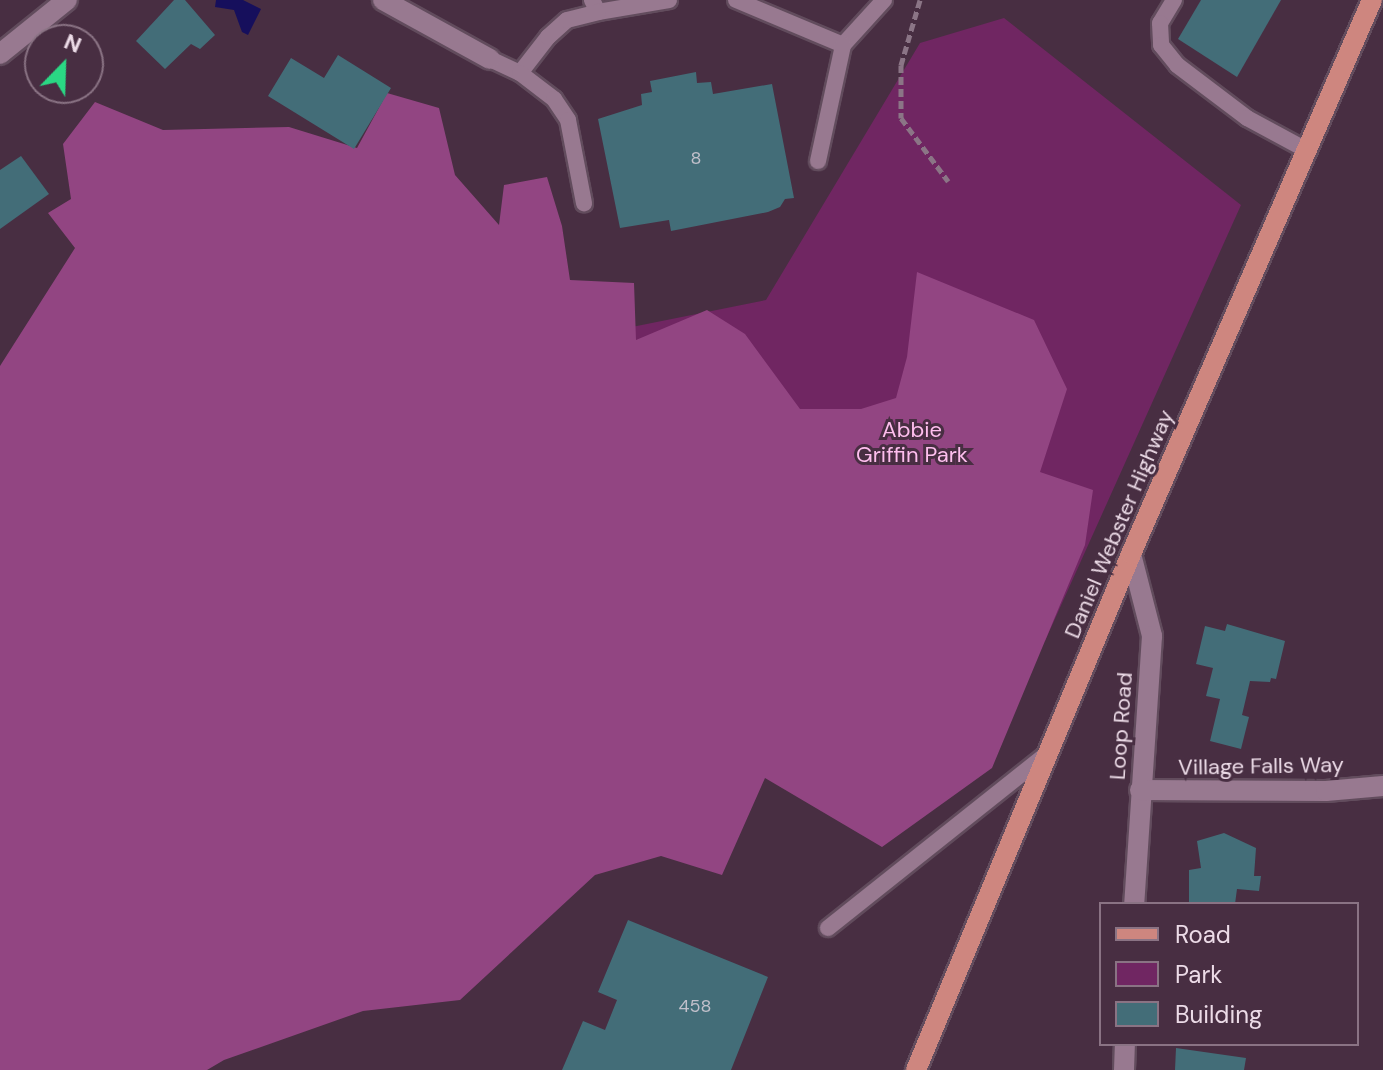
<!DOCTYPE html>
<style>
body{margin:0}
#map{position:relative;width:1383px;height:1070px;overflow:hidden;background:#482e42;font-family:"DM Sans",sans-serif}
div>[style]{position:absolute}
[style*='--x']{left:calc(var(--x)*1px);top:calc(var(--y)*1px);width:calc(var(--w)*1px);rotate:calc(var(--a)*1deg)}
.green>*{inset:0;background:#702662}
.forest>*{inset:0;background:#924582}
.water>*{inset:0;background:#160f5c}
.building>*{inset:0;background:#436d78}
.path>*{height:5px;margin-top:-2.5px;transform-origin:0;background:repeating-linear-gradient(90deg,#8b7586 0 8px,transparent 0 12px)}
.roads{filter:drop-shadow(2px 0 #624c5d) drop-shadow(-2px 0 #624c5d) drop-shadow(0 2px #624c5d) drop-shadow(0 -2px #624c5d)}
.service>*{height:16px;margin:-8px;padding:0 8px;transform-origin:8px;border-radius:8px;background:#987990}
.minor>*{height:20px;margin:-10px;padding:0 10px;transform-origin:10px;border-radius:10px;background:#987990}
.primary>*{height:20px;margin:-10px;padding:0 10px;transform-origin:10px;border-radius:10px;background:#ce867f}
span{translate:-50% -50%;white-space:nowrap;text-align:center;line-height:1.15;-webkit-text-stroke:6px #482e42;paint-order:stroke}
.number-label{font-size:18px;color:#c2c0cb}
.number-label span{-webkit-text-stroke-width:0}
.park-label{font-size:22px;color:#febeee}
.street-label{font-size:22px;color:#ecdbe7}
.legend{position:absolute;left:1099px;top:902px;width:260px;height:144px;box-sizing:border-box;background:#482e42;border:2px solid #8a7384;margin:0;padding:10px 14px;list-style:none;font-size:24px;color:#ecdbe7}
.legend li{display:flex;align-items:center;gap:16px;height:40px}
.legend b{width:40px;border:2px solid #8a7384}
.north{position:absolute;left:24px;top:24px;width:80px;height:80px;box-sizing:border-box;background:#482e42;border:2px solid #8a7384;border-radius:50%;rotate:23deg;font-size:22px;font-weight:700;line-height:32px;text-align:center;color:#ecdbe7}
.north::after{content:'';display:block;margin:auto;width:28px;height:36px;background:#2ad884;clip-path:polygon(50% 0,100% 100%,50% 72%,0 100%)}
</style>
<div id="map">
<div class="green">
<div style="clip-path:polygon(1004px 18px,1241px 205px,1045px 641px,445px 661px,522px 349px,766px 300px,920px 43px)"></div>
</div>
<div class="forest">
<div style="clip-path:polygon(387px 93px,439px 108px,455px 175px,499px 225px,504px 185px,547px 177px,562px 226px,570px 280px,634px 283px,636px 340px,707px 310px,745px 334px,800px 409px,861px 409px,896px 398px,907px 357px,917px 272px,1034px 320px,1067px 389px,1040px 472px,1093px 490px,1085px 545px,992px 768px,882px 847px,765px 778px,722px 875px,661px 856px,595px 875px,460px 1000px,363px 1011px,224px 1060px,207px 1070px,0 1070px,0 366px,75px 248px,48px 213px,71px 199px,63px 144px,95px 102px,163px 130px,289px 127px,357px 148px)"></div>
</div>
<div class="water">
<div style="clip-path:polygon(216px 0,243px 0,261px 9px,248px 35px,242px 32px,234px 10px,215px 7px)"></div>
</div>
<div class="building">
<div style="clip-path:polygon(174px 0,185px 0,215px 35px,200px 49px,191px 44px,165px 69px,136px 41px)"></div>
<div style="clip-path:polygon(1201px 0,1281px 0,1237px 77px,1178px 39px)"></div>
<div style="clip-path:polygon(338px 55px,391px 88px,354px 149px,268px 96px,291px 58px,324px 78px)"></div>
<div style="clip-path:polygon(696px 72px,697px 83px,711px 82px,713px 94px,772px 84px,794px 198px,785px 199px,780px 207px,768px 212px,671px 231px,669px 220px,620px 228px,598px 119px,642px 105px,641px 94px,652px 92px,650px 81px)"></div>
<div style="clip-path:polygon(21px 156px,49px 194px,0 229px,0 170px)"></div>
<div style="clip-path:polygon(1227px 624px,1285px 641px,1276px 679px,1271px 678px,1270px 682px,1250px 681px,1242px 715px,1249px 717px,1241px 749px,1210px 741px,1220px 699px,1206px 696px,1213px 668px,1196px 664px,1205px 626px,1225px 631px)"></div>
<div style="clip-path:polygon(1224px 833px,1256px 848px,1254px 876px,1261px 876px,1259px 891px,1237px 889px,1235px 904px,1189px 904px,1189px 870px,1201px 868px,1197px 841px)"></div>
<div style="clip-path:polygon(628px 920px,768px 977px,731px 1070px,562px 1070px,583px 1021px,605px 1030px,617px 1000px,598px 992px)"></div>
<div style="clip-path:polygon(1176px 1048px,1246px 1058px,1244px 1070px,1175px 1070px)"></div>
</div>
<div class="path">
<div style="--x:920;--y:0;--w:68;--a:106.3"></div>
<div style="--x:901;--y:65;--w:53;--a:90"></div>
<div style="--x:901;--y:118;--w:79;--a:53.3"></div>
</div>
<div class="roads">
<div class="service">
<div style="--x:592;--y:0;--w:13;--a:63"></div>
<div style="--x:598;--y:12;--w:72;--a:-9.6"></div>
<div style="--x:736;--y:0;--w:116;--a:22.8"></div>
<div style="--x:843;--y:45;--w:61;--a:-47.7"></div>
<div style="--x:1174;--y:0;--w:27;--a:121"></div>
<div style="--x:1160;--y:23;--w:22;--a:87"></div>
<div style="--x:1161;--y:45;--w:26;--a:51"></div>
<div style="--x:1177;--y:65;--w:88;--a:37.1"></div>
<div style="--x:1247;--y:118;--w:69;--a:28.4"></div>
<div style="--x:490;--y:59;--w:33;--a:25"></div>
<div style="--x:520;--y:73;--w:46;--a:-52.1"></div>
<div style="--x:548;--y:37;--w:25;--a:-42"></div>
<div style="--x:567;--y:20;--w:32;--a:-14"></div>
<div style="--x:520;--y:73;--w:43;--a:37.4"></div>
<div style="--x:554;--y:99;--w:25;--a:56"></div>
<div style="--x:568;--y:120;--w:85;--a:79.1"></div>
<div style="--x:818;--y:161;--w:119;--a:-77.8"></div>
<div style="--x:828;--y:928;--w:283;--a:-38.5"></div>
</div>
<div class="minor">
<div style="--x:383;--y:0;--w:122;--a:28.9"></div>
<div style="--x:0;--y:54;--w:86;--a:-38.9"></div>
<div style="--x:1131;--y:554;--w:85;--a:75.6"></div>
<div style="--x:1152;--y:636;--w:269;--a:93.8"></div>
<div style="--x:1140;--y:790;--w:186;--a:0.3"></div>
<div style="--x:1326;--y:791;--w:57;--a:-5"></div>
<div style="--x:1124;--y:1070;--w:26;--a:-88"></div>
</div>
<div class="primary">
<div style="--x:916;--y:1070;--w:559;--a:-67.38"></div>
<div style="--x:1131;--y:554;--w:604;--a:-66.49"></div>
</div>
</div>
<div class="number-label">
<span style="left:696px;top:158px">8</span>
<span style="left:695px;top:1006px">458</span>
</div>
<div class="park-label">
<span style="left:912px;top:442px">Abbie<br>Griffin Park</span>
</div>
<div class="street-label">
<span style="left:1119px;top:524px;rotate:-67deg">Daniel Webster Highway</span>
<span style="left:1121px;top:726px;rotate:-86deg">Loop Road</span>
<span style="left:1261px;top:766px;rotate:-1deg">Village Falls Way</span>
</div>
<ul class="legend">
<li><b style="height:10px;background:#ce867f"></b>Road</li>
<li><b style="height:22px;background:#702662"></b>Park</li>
<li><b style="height:22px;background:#436d78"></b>Building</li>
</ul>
<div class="north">N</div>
</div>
